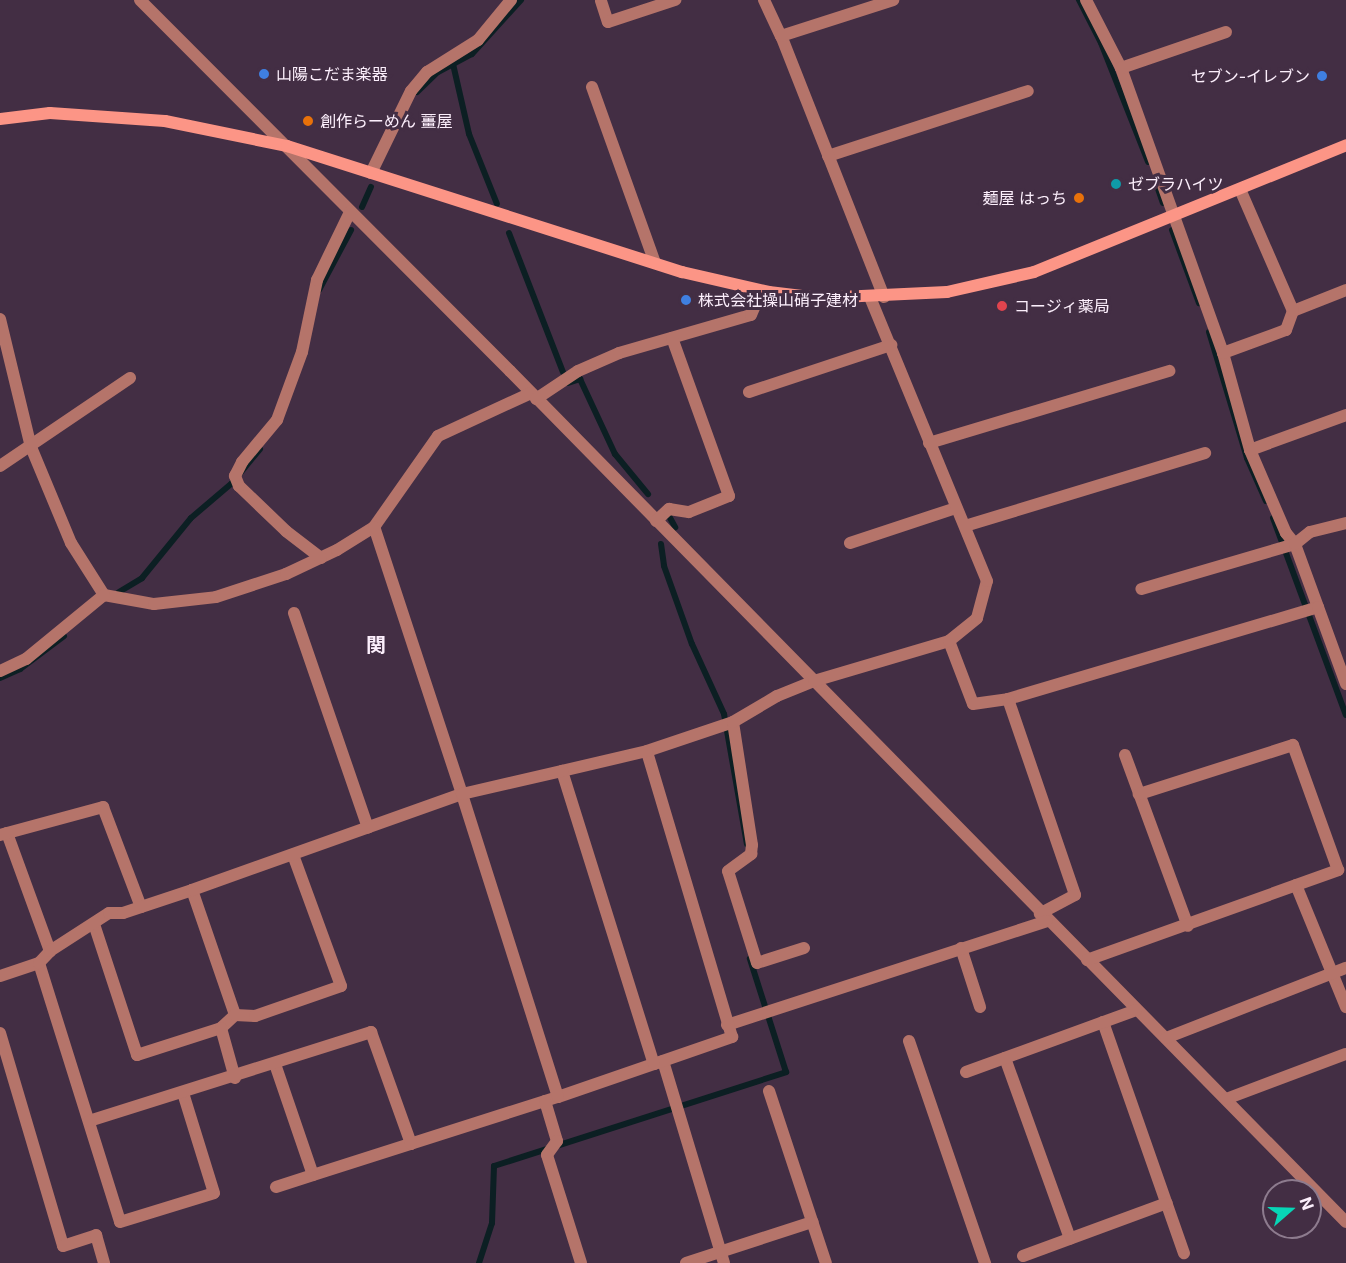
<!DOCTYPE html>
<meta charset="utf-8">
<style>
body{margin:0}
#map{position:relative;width:1346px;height:1263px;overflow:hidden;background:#432e44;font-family:Inter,"Noto Sans JP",sans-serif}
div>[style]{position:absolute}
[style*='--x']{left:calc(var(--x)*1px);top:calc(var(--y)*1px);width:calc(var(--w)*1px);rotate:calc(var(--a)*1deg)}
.stream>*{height:6px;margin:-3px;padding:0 3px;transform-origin:3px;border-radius:3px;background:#0c1f23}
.street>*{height:12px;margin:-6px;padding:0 6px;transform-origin:6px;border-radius:6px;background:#b5746a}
.secondary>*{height:12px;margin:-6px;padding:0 6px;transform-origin:6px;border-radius:6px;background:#fc9586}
.dots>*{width:16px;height:16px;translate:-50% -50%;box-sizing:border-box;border:3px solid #432e44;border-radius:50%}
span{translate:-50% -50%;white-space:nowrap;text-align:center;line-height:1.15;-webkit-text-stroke:6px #432e44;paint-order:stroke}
.poi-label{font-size:16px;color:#fceffc}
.left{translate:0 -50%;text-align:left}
.right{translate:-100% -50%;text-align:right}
.quarter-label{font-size:20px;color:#fceffc;font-weight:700}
.north{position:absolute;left:1262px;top:1179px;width:60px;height:60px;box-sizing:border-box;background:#432e44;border:2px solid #8d7b8e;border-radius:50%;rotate:70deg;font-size:16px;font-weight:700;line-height:24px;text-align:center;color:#fceffc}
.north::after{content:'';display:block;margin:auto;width:21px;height:27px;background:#07d5b6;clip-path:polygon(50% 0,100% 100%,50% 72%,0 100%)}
</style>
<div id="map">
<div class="stream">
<div style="--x:1079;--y:0;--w:48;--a:62.9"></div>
<div style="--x:1101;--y:43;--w:128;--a:68.4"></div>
<div style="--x:453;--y:64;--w:72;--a:77.1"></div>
<div style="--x:469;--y:134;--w:75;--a:68.2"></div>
<div style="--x:417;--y:92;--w:29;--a:-44"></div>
<div style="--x:438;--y:72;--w:38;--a:-28"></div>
<div style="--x:472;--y:54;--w:73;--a:-47.8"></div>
<div style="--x:1156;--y:183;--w:21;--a:71"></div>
<div style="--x:362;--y:207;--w:22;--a:-66"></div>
<div style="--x:1172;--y:230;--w:78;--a:69.7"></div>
<div style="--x:509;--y:233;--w:149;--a:68.8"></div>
<div style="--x:319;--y:290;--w:68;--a:-61.9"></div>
<div style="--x:1209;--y:332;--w:132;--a:73.2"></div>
<div style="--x:1247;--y:458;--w:47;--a:66.2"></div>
<div style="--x:568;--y:383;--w:13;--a:-18"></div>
<div style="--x:580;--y:379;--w:83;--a:65"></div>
<div style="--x:615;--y:454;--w:52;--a:50.5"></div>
<div style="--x:669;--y:516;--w:13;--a:61"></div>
<div style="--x:1273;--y:518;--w:210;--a:69.7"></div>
<div style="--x:661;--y:544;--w:22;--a:82"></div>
<div style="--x:664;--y:566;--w:83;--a:70.3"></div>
<div style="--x:692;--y:644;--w:77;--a:65.4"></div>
<div style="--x:724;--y:714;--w:132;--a:80"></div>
<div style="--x:119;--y:592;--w:27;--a:-31"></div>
<div style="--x:142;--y:578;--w:77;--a:-50.8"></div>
<div style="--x:191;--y:518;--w:54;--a:-40.5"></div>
<div style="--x:232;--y:483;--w:44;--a:-50.5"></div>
<div style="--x:0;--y:678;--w:22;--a:-24"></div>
<div style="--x:20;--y:669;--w:55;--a:-36.9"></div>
<div style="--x:479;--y:1263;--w:42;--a:-72"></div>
<div style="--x:492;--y:1223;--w:57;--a:-88"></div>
<div style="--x:494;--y:1166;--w:307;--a:-17.8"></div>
<div style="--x:786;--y:1072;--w:119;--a:-107.7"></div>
</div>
<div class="street">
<div style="--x:140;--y:0;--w:524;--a:45.08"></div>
<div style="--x:510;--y:371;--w:1193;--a:45.51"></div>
<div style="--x:764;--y:0;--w:40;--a:65"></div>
<div style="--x:1086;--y:0;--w:76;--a:62.8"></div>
<div style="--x:1121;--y:68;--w:303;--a:70.3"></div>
<div style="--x:1223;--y:353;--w:101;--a:74.4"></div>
<div style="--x:1250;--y:450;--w:90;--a:66.6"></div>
<div style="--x:1286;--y:533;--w:14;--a:51"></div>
<div style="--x:1295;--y:544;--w:160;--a:163.7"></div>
<div style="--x:601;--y:1;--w:22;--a:72"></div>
<div style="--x:608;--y:22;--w:71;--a:-18.2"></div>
<div style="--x:1121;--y:68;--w:111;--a:-18.9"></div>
<div style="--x:592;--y:87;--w:187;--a:70.3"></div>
<div style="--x:828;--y:156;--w:210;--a:-18"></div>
<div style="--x:371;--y:173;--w:91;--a:-64"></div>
<div style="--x:411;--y:91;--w:25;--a:-50"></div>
<div style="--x:427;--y:72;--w:60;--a:-32.1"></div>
<div style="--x:478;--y:40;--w:52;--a:-50.5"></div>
<div style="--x:884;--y:297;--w:281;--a:-111.5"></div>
<div style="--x:781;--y:36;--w:118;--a:-17.8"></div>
<div style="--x:1293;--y:311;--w:57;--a:-21.6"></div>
<div style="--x:0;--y:319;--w:132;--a:76.4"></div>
<div style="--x:31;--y:447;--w:104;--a:67.4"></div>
<div style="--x:71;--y:543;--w:62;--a:57.6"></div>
<div style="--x:104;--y:595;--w:51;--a:10.2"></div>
<div style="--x:154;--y:604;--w:62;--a:-6.4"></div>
<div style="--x:216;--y:597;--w:74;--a:-18.2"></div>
<div style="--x:286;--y:574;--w:56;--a:-25.2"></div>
<div style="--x:337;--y:550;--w:44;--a:-31.9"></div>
<div style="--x:374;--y:527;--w:111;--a:-54.9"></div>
<div style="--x:438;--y:436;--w:102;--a:-24.8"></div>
<div style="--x:1223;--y:353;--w:67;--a:-20.1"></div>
<div style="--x:1286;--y:330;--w:20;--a:-70"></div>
<div style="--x:1293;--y:311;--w:133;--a:-113.5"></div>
<div style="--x:749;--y:392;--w:150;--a:-18.3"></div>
<div style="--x:536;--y:399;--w:50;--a:-33.7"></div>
<div style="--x:578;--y:371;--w:45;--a:-23.7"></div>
<div style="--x:619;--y:353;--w:137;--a:-16.1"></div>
<div style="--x:751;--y:315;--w:26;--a:-67"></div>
<div style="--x:929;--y:443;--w:251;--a:-16.7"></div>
<div style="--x:1250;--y:450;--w:102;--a:-20"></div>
<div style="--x:0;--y:466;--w:157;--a:-34.1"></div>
<div style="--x:656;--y:521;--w:18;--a:-43"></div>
<div style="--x:669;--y:509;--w:20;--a:9"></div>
<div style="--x:689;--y:512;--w:43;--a:-21.8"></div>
<div style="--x:729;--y:496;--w:168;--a:-109.8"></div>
<div style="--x:965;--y:526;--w:251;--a:-16.9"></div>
<div style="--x:850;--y:543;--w:112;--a:-18.3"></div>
<div style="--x:321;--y:558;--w:44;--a:-142.4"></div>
<div style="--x:286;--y:531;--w:65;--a:-136.2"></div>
<div style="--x:239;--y:486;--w:11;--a:-112"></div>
<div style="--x:235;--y:476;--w:16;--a:-63"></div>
<div style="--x:242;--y:462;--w:55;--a:-50.2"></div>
<div style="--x:277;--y:420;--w:72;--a:-69.8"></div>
<div style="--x:302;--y:352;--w:74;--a:-78.2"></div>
<div style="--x:317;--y:280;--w:76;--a:-64.1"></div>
<div style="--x:1318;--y:607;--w:67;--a:-110.1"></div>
<div style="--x:1295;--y:544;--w:19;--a:-39"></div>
<div style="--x:1310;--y:532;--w:37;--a:-14"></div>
<div style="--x:294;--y:613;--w:227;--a:71"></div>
<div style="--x:949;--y:641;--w:67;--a:69.1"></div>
<div style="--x:973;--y:704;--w:35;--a:-8"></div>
<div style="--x:1008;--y:699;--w:323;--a:-16.5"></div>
<div style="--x:1318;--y:607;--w:82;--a:70"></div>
<div style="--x:0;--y:671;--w:29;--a:-25"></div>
<div style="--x:26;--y:659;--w:101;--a:-39.4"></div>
<div style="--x:1008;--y:699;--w:207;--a:71.1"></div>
<div style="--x:1075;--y:895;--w:40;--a:152"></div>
<div style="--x:647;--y:751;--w:91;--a:-18.6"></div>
<div style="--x:1125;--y:755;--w:182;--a:69.8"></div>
<div style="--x:7;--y:833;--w:126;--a:70"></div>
<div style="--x:0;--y:835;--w:107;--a:-15.2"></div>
<div style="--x:103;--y:807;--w:107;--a:69.2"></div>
<div style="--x:1296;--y:885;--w:132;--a:67.7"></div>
<div style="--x:192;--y:890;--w:132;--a:71"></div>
<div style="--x:94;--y:924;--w:138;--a:71.8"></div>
<div style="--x:137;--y:1055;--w:88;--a:-17.8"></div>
<div style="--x:221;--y:1028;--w:19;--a:-43"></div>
<div style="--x:235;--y:1015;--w:20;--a:3"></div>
<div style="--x:255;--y:1016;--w:91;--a:-19.2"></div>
<div style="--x:341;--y:986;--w:140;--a:-110.1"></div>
<div style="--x:804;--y:948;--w:49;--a:162.3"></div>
<div style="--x:757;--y:963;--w:96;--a:-107.5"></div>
<div style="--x:728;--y:871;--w:29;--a:-36"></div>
<div style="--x:751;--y:854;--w:9;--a:-84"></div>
<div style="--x:752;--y:845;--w:124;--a:-98.8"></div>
<div style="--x:733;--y:722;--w:51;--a:-30.6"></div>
<div style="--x:777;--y:696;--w:40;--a:-22"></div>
<div style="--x:814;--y:681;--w:141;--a:-16.5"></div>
<div style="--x:949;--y:641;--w:36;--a:-39"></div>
<div style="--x:977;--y:618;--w:38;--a:-75"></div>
<div style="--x:987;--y:581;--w:307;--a:-112.4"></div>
<div style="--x:961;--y:948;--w:62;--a:72.1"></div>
<div style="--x:1087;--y:960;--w:267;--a:-19.7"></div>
<div style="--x:1338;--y:870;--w:133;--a:-109.8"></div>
<div style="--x:1293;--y:745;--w:162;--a:162.3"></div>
<div style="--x:39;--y:963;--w:271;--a:72.6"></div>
<div style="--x:120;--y:1222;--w:98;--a:-17.1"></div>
<div style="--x:214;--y:1193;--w:105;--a:-107.2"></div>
<div style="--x:0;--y:976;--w:41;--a:-18.4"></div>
<div style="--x:39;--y:963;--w:16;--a:-47"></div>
<div style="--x:50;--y:951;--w:70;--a:-32.8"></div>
<div style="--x:109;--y:913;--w:14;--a:0"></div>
<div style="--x:123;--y:913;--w:73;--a:-18.4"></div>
<div style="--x:192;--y:890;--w:287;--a:-19.6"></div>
<div style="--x:462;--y:794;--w:281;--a:-108.2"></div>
<div style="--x:1103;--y:1022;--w:245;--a:70.7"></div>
<div style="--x:727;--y:1025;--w:336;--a:-18"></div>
<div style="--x:221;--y:1028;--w:52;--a:74.4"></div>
<div style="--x:0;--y:1033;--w:222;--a:73.5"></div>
<div style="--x:63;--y:1246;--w:35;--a:-18"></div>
<div style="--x:96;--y:1235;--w:29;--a:74"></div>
<div style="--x:1166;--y:1038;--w:193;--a:-21.3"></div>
<div style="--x:909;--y:1041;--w:235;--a:71.1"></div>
<div style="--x:1005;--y:1058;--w:192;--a:70.2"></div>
<div style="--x:663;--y:1061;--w:211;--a:73.2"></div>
<div style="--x:275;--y:1064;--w:117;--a:71.1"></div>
<div style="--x:313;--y:1175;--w:257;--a:-17.7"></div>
<div style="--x:558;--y:1097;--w:102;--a:-19"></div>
<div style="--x:654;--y:1064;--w:83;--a:-19.1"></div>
<div style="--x:732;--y:1037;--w:298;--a:-106.6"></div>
<div style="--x:647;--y:751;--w:87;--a:166.8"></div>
<div style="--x:562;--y:771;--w:307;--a:72.6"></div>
<div style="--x:966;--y:1072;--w:181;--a:-20"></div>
<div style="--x:769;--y:1091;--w:181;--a:71.7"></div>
<div style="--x:558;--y:1097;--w:318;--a:-107.6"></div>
<div style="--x:462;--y:794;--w:103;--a:-13"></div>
<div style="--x:1226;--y:1099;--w:128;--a:-20.6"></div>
<div style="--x:545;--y:1101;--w:42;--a:73.3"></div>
<div style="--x:557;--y:1141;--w:17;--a:126"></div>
<div style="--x:547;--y:1155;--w:113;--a:72.5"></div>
<div style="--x:89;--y:1121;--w:296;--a:-17.5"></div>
<div style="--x:371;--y:1032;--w:119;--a:70.3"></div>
<div style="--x:276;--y:1187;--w:39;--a:-18"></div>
<div style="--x:1023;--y:1256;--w:153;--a:-20.2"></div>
<div style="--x:686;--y:1263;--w:133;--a:-18"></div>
</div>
<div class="secondary">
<div style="--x:0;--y:119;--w:50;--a:-6.8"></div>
<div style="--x:50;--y:113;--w:115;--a:4"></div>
<div style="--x:165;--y:121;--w:125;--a:11.6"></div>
<div style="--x:287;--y:146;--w:415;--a:17.7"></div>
<div style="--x:682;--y:272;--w:89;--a:12.9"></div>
<div style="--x:769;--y:292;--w:50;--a:6.8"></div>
<div style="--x:819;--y:298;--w:128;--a:-2.7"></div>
<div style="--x:947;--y:292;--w:89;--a:-12.9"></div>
<div style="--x:1034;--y:272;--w:337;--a:-22.1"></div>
</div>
<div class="dots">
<div style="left:264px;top:74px;background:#3f7fe0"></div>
<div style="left:1322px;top:76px;background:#3f7fe0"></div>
<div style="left:308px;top:121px;background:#e8710a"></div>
<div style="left:1116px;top:184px;background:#0f9aa8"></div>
<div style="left:1079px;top:198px;background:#e8710a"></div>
<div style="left:686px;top:300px;background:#3f7fe0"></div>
<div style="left:1002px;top:306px;background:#e0444e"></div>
</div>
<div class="poi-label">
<span class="left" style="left:276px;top:74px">山陽こだま楽器</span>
<span class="right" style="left:1310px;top:76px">セブン-イレブン</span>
<span class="left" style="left:320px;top:121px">創作らーめん 薑屋</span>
<span class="left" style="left:1128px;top:184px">ゼブラハイツ</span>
<span class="right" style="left:1067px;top:198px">麺屋 はっち</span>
<span class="left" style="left:698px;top:300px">株式会社操山硝子建材</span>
<span class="left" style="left:1014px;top:306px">コージィ薬局</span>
</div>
<div class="quarter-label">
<span style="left:376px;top:645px">関</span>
</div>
<div class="north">N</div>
</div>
